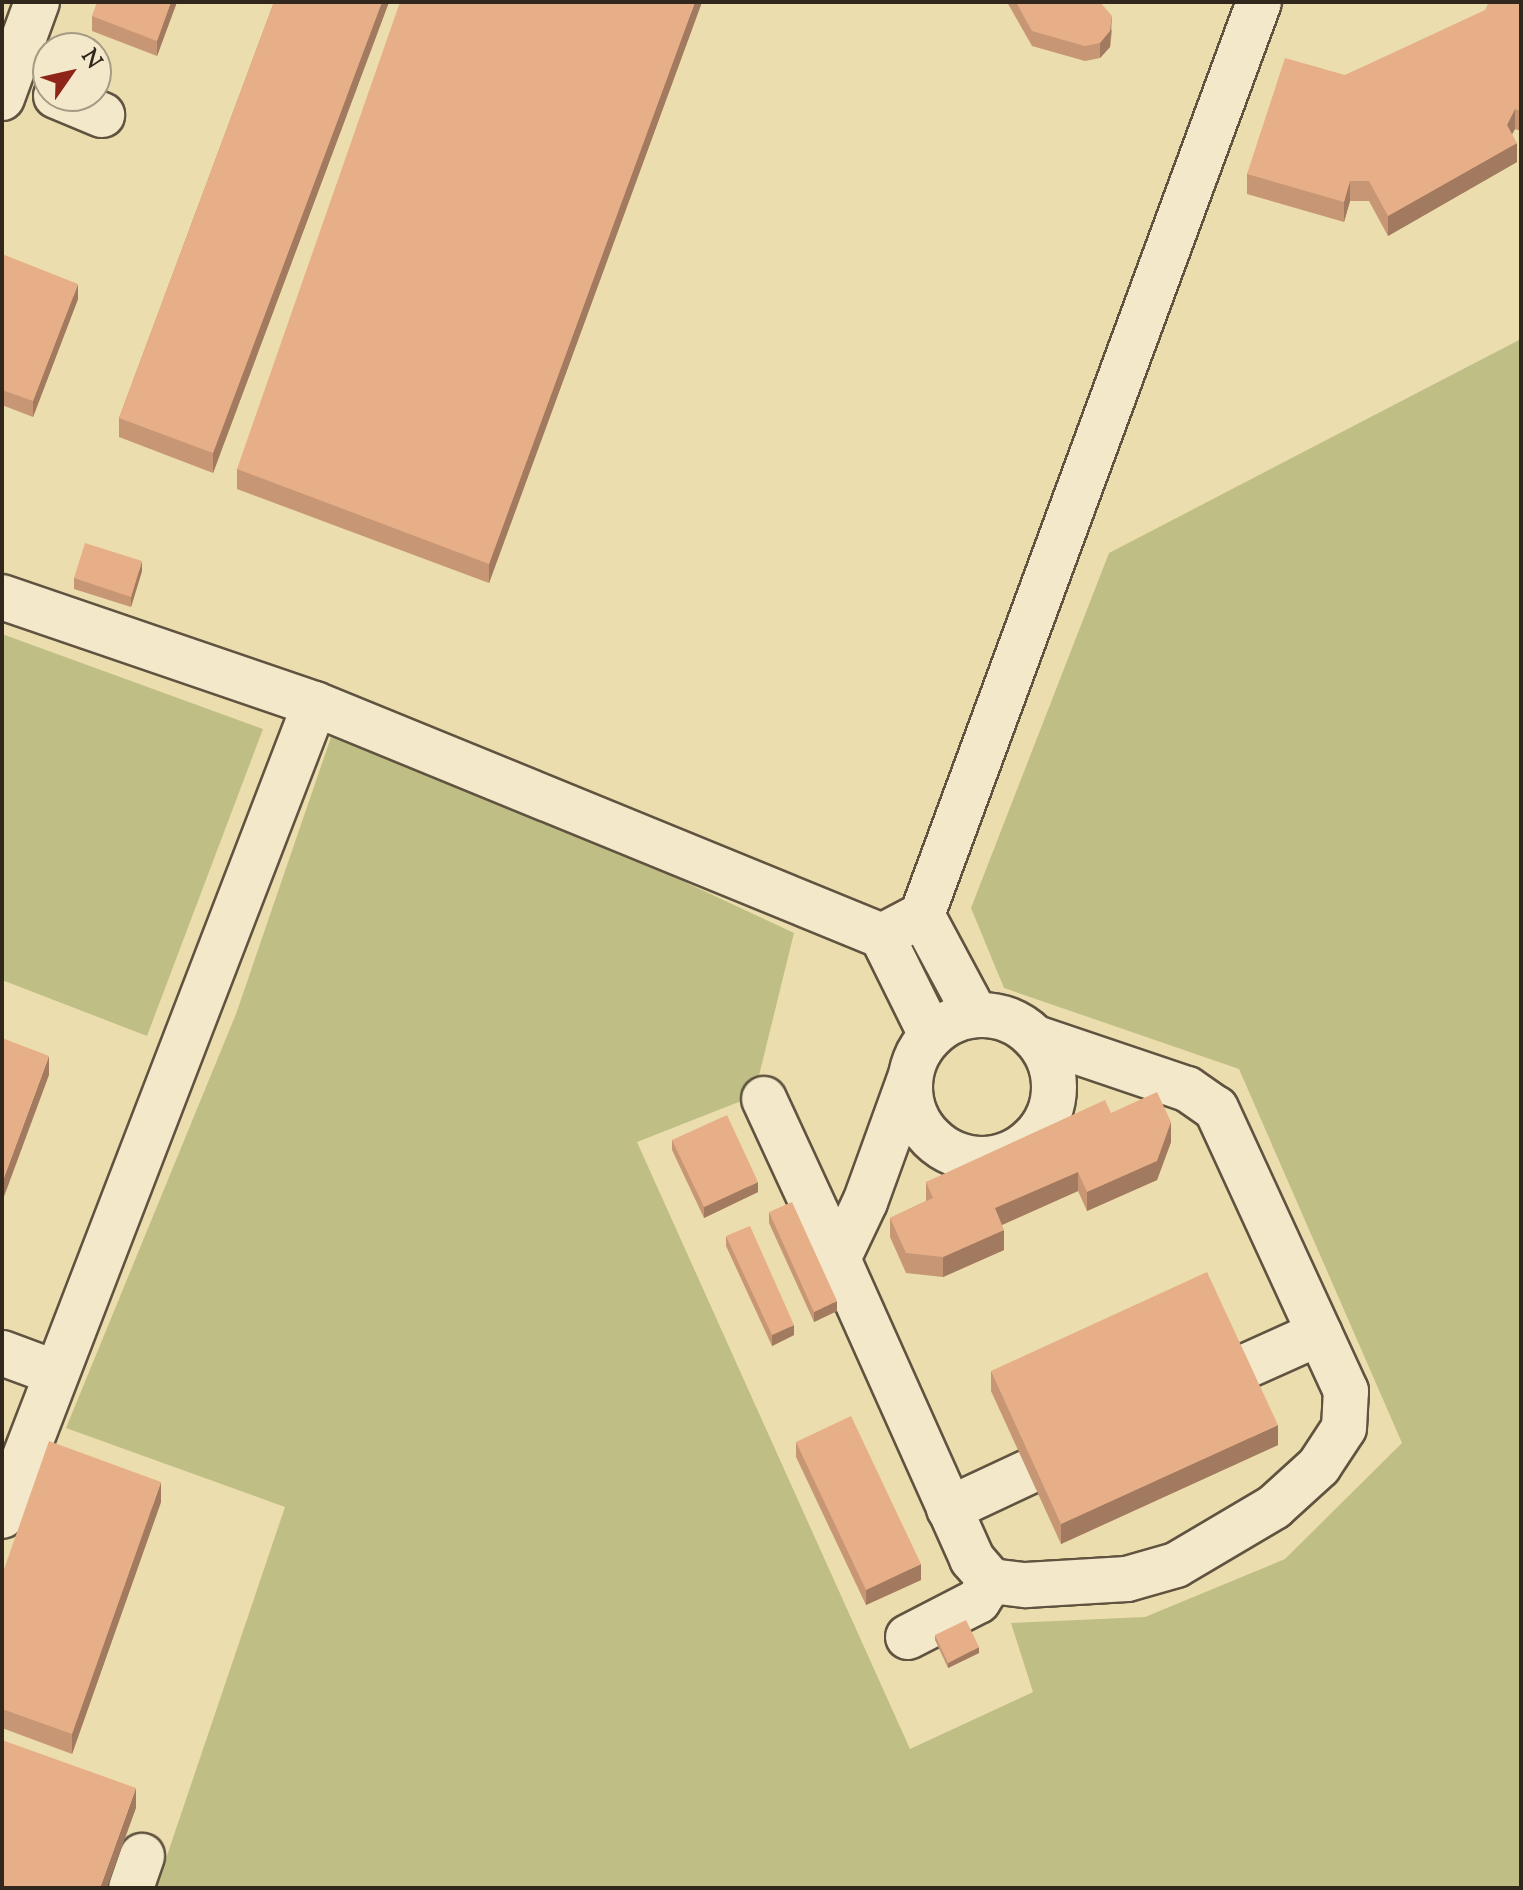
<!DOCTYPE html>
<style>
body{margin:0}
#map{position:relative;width:1523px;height:1890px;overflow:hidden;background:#ecddae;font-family:"Sorts Mill Goudy",serif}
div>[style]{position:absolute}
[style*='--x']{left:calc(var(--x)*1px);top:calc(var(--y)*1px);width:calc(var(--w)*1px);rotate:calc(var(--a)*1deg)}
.green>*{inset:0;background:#bfbf85}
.roads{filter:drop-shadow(2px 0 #605441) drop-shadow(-2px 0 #605441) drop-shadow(0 2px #605441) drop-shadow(0 -2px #605441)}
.minor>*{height:44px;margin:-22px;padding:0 22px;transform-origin:22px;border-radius:22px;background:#f3e9ca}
.minor>.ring{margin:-22px;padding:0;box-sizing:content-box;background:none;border:44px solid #f3e9ca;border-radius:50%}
.wall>*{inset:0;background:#c79675}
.shaded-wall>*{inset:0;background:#a27a5f}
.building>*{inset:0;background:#e7af88}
span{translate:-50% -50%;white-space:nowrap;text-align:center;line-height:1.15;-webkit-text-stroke:6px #f3e9ca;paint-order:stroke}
.frame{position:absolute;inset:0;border:4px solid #31271d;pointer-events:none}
.north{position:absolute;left:32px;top:32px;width:80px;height:80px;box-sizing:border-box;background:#f3e9ca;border:2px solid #a59b85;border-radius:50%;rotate:56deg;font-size:22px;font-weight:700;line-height:32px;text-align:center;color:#31271d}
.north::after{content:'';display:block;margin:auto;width:28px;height:36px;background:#8f2418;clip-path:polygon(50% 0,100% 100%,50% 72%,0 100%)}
</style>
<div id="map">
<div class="green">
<div style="clip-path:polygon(1521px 339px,1521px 1888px,156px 1888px,285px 1507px,66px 1428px,236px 1014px,331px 737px,610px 847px,794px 933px,754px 1096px,637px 1142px,910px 1749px,1033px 1692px,1011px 1623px,1145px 1617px,1285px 1559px,1402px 1443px,1239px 1069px,1004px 988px,971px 908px,1109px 553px)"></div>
<div style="clip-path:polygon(2px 634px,263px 729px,147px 1036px,2px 980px)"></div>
</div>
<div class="roads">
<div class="minor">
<div style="--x:56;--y:96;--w:50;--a:22.4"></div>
<div style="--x:2;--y:98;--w:102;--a:-70"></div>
<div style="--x:2;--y:597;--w:331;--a:18.9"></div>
<div style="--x:315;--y:704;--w:613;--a:22.25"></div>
<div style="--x:882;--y:936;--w:45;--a:-27.7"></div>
<div style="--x:922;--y:915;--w:973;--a:-69.74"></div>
<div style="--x:922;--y:915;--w:112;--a:61.8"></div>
<div style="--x:882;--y:936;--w:110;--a:63.7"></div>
<div class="ring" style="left:910px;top:1015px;width:100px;height:100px"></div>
<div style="--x:910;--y:1078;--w:132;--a:109.9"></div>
<div style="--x:865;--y:1202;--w:63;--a:115.3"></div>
<div style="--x:838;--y:1259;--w:329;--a:65.9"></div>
<div style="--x:972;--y:1559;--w:29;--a:49"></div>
<div style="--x:991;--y:1581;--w:35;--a:7"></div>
<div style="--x:1026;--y:1585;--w:101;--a:-3.4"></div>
<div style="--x:1127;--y:1579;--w:51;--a:-15.9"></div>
<div style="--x:1176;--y:1565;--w:114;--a:-30.6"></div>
<div style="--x:1274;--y:1507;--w:61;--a:-42.3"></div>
<div style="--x:1319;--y:1466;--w:45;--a:-56.7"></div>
<div style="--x:1344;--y:1428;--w:37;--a:-87"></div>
<div style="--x:1346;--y:1391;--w:311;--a:-114.7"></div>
<div style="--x:1216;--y:1109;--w:35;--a:-145"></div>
<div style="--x:1187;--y:1089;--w:159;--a:-161.3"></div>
<div style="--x:764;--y:1099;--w:176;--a:65.2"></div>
<div style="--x:2;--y:1353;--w:58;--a:20.3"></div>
<div style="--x:1242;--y:1368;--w:85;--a:-24.2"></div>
<div style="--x:949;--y:1509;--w:87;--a:-25.1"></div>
<div style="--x:2;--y:1516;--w:870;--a:-68.92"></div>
<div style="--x:908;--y:1637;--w:79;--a:-27.2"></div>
<div style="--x:978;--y:1601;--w:24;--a:-57"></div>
<div style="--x:131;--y:1888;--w:34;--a:-71"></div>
</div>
</div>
<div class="wall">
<div style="clip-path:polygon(177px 2px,157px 56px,92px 31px,92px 16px)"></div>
<div style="clip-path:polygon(274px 2px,389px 2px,213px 473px,119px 437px,119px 418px)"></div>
<div style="clip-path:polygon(702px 2px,489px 583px,237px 489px,237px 469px)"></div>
<div style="clip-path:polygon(1007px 2px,1100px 2px,1112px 31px,1110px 47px,1100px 58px,1085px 61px,1032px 46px)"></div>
<div style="clip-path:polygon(1521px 2px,1521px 131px,1515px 129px,1512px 134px,1517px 162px,1388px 236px,1369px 201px,1350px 201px,1344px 222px,1247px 194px,1247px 174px,1345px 75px)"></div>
<div style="clip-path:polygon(2px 254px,78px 299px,33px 417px,2px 405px)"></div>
<div style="clip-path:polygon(142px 571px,131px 607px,74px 589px,74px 578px)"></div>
<div style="clip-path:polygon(1111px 1113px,1171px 1142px,1157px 1180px,1087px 1211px,1078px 1191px,1002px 1225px,1004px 1250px,943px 1277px,906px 1273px,890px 1237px,890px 1218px,926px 1201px,926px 1182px)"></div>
<div style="clip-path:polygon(672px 1140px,758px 1192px,704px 1218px,672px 1150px)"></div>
<div style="clip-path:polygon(769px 1212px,837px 1311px,814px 1322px,769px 1223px)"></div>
<div style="clip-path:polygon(726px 1236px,794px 1335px,772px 1346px,726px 1246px)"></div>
<div style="clip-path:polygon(991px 1371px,1278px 1445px,1061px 1544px,991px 1391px)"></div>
<div style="clip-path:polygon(796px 1442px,921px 1580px,866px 1605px,796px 1457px)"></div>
<div style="clip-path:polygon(161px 1502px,72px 1754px,2px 1728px,2px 1575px)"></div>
<div style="clip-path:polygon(935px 1635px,979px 1653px,948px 1668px,935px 1640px)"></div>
</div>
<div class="shaded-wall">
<div style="clip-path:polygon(171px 2px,177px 2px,157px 56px,157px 41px)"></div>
<div style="clip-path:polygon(382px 2px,389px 2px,213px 473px,213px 453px)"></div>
<div style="clip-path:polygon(695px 2px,702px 2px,489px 583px,489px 564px)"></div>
<div style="clip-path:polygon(1112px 16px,1110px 47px,1100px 58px,1100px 43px)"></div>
<div style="clip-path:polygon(1515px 109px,1515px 129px,1507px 144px,1507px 125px)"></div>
<div style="clip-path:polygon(1517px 143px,1517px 162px,1388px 236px,1388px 216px)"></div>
<div style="clip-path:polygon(1350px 181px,1350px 201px,1344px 222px,1344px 202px)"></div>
<div style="clip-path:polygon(78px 284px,78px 299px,33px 417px,33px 401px)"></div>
<div style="clip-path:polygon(142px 561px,142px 571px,131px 607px,131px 597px)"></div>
<div style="clip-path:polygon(49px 1056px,49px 1075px,2px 1202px,2px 1183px)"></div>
<div style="clip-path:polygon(1171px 1122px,1171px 1142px,1157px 1180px,1087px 1211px,1087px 1192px)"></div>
<div style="clip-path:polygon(1078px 1172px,1078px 1191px,995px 1228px,995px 1208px)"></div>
<div style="clip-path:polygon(758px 1182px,758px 1192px,704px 1218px,704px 1207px)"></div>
<div style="clip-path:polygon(1004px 1230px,1004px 1250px,943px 1277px,943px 1257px)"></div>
<div style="clip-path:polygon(837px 1301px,837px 1311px,814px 1322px,814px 1312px)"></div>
<div style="clip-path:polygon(794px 1325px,794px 1335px,772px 1346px,772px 1335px)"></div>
<div style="clip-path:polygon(1278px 1425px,1278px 1445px,1061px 1544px,1061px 1524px)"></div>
<div style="clip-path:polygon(161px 1482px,161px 1502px,72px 1754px,72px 1734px)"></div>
<div style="clip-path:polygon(921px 1564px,921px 1580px,866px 1605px,866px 1590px)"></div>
<div style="clip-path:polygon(979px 1647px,979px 1653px,948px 1668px,948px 1663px)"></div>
<div style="clip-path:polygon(136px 1788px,136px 1808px,107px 1888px,100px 1888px)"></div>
</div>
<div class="building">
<div style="clip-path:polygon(97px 2px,171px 2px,157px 41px,92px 16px)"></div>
<div style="clip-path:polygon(274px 2px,382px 2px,213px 453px,119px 418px)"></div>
<div style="clip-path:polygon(400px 2px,695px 2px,489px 564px,237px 469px)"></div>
<div style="clip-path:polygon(1016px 2px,1100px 2px,1112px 16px,1110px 31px,1100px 43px,1085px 46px,1032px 31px)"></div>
<div style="clip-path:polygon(1489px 2px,1521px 2px,1521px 111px,1515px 109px,1507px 125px,1517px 143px,1388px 216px,1369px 181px,1350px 181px,1344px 202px,1247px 174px,1285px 58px,1345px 75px,1485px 10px)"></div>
<div style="clip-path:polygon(2px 254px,78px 284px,33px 401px,2px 390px)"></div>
<div style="clip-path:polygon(85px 543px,142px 561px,131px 597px,74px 578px)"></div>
<div style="clip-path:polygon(2px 1038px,49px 1056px,2px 1183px)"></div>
<div style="clip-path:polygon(1157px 1092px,1171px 1122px,1157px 1161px,1087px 1192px,1078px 1172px,995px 1208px,1004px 1230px,943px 1257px,906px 1253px,890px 1218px,933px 1198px,926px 1182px,1105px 1100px,1111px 1113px)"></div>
<div style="clip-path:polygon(727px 1115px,758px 1182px,704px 1207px,672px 1140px)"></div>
<div style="clip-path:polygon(792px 1202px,837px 1301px,814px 1312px,769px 1212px)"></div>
<div style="clip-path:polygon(750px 1226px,794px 1325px,772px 1335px,726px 1236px)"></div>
<div style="clip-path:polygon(1207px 1272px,1278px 1425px,1061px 1524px,991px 1371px)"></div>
<div style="clip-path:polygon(851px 1416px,921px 1564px,866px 1590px,796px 1442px)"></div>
<div style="clip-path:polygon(49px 1441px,161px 1482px,72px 1734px,2px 1709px,2px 1575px)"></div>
<div style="clip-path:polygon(966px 1620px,979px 1647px,948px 1663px,935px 1635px)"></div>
<div style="clip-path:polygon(2px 1740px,136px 1788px,100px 1888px,2px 1888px)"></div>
</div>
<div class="frame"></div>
<div class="north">N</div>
</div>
